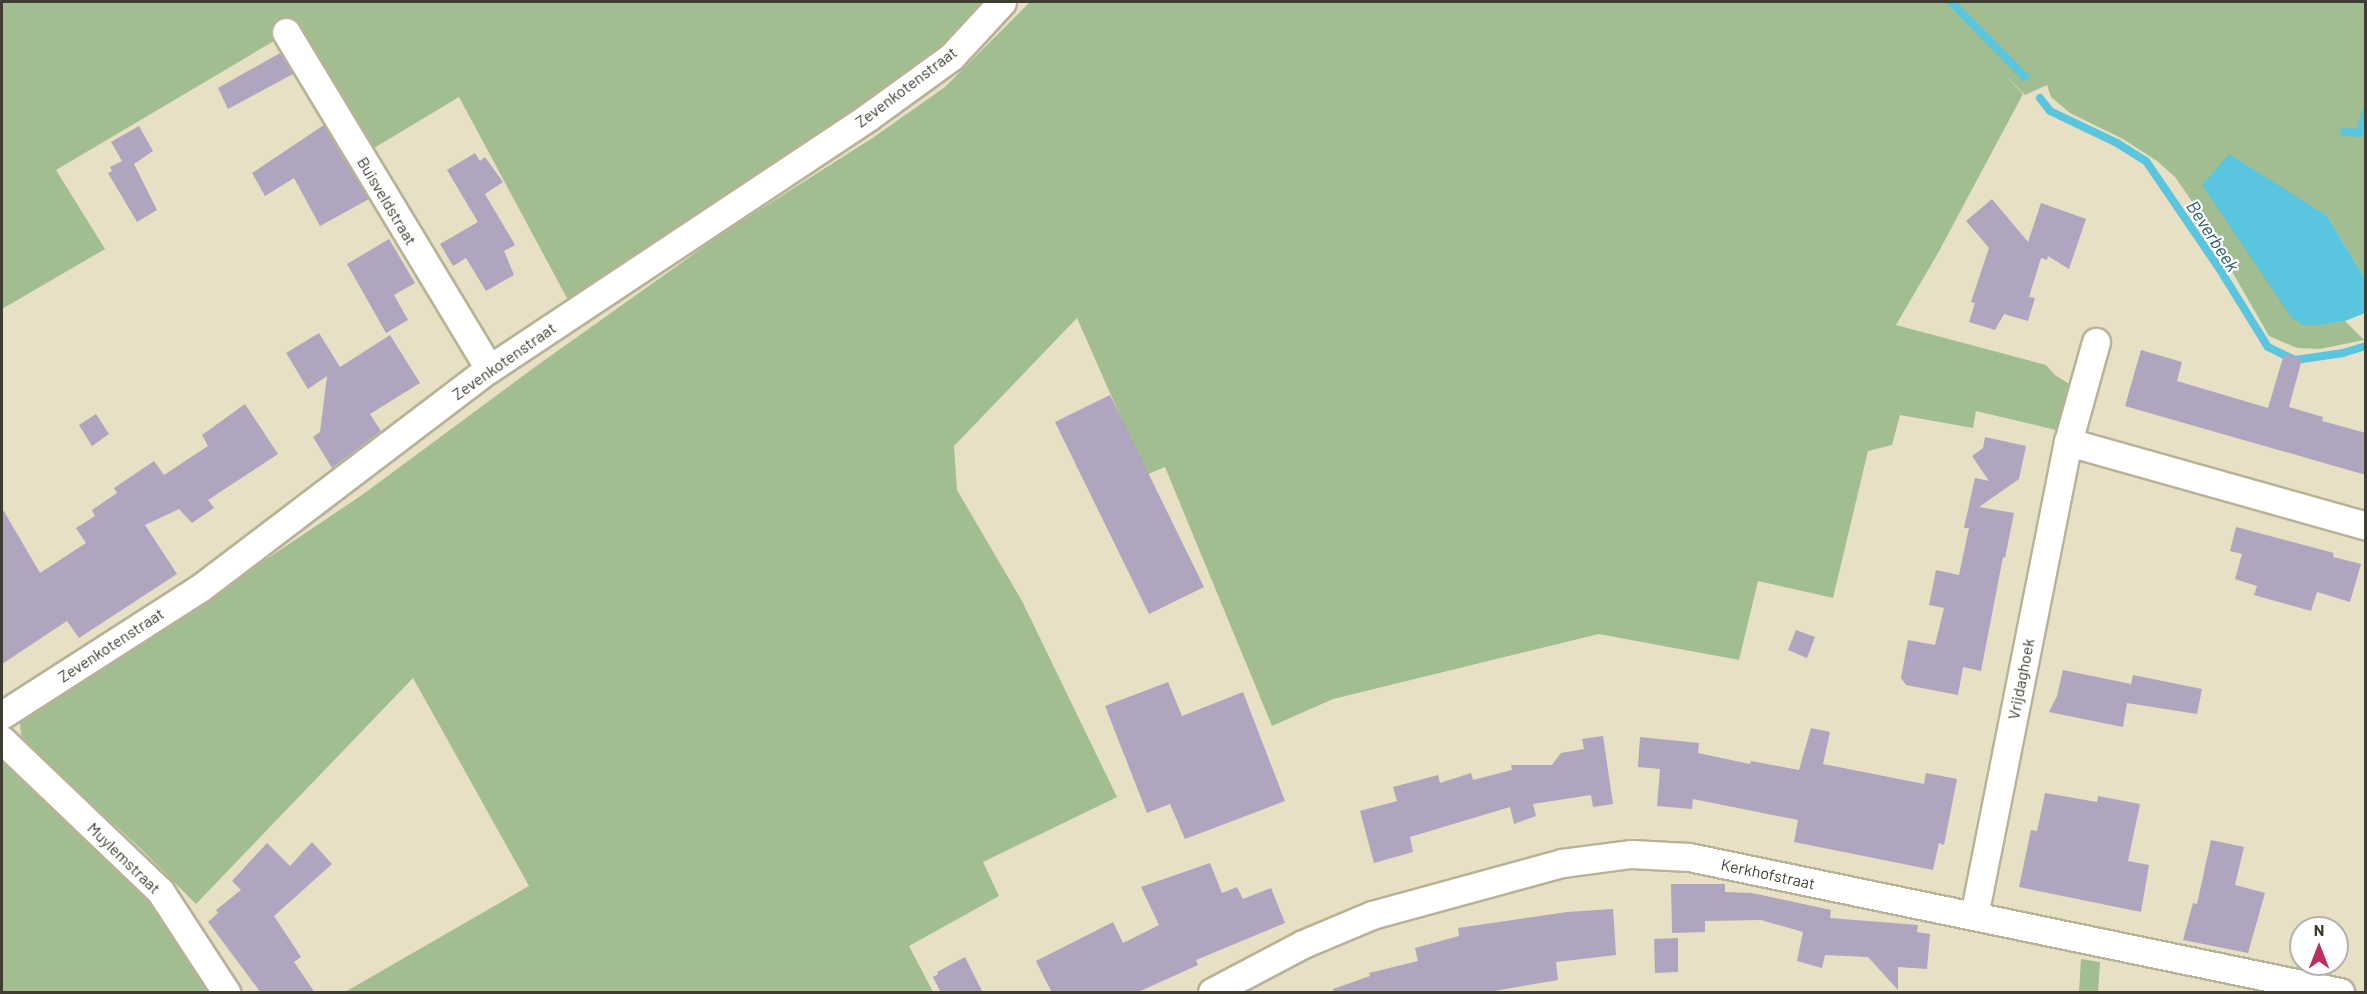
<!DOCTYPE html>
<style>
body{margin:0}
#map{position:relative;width:2367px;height:994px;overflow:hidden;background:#e7e0c5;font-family:Barlow,sans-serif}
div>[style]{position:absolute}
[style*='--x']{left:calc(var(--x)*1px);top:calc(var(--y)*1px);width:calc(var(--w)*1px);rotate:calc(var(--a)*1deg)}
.green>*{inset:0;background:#a2be90}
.water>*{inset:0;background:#5ac5de}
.stream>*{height:8px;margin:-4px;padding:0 4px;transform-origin:4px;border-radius:4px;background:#5ac5de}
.building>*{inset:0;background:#afa5be}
.roads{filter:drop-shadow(2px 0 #b8b297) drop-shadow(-2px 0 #b8b297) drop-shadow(0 2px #b8b297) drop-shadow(0 -2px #b8b297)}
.minor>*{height:27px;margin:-13.5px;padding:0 13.5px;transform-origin:13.5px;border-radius:13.5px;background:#fff}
span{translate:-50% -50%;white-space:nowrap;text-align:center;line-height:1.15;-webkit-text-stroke:4.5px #fff;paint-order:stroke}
.street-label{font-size:16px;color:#3f3c31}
.water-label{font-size:18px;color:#2b5964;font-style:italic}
.frame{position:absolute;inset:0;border:3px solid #3f3c31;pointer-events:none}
.north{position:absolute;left:2289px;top:916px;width:60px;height:60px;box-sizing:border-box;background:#fff;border:2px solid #b2b1ad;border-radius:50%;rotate:0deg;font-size:16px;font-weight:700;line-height:24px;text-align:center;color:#3f3c31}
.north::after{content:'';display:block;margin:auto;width:21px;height:27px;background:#bc2f61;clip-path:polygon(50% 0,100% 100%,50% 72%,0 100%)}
</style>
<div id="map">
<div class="green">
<div style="clip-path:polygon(2px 2px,986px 2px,918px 67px,569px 302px,459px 97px,369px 151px,296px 28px,56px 170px,105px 249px,2px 309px)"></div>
<div style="clip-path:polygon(1030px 2px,2365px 2px,2365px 279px,2327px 216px,2321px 325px,2345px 321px,2364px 340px,2320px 349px,2297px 348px,2269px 336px,2191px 200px,2175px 177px,2157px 161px,2123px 139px,2070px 113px,2051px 97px,2047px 85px,2025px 95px,2002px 72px,2023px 94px,1938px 253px,1896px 325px,2046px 365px,2055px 375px,2071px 385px,2056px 430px,1976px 411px,1973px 428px,1900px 415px,1892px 445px,1868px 451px,1833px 598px,1758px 581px,1739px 660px,1599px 634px,1333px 699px,1272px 726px,1165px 467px,1146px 475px,1077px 318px,954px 446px,957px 490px,1022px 601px,1117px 797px,983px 862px,999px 896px,909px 946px,933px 992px,345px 992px,529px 886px,413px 678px,196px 904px,140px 848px,30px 748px,21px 735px,20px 723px,29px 715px,97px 673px,362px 495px,535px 367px,726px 231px,874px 137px,945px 87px)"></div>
<div style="clip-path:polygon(2px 754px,158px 905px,214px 992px,2px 992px)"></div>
<div style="clip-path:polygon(2081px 959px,2100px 962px,2098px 992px,2079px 992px)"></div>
</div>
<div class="water">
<div style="clip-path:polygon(2229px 154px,2327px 216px,2365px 279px,2365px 313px,2345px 321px,2321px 325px,2303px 325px,2291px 317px,2202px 185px)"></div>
</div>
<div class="stream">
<div style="--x:1951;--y:2;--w:105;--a:45.4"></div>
<div style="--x:2040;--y:98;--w:16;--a:52"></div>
<div style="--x:2050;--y:111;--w:74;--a:25.5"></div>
<div style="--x:2117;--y:143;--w:34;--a:32"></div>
<div style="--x:2146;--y:161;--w:130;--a:55.7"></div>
<div style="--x:2219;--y:268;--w:93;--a:58.2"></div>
<div style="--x:2268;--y:347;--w:30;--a:26"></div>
<div style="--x:2295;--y:360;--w:49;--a:-8.3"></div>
<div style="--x:2343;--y:353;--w:24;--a:-17"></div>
<div style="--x:2344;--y:132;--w:15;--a:4"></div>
<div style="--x:2359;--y:133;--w:23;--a:-72"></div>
</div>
<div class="building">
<div style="clip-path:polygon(280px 53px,293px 74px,228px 109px,218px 88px)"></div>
<div style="clip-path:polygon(324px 125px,369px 199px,320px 226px,294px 178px,265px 196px,252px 173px)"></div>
<div style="clip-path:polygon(139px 126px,153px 151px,134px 164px,157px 210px,137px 222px,108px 173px,112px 171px,110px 167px,122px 161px,111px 142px)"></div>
<div style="clip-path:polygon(475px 153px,480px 161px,485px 157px,503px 182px,485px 194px,515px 245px,504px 251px,514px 275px,486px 291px,466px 258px,453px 266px,440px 244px,478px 222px,447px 170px)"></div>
<div style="clip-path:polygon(1992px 199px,2028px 242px,2041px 203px,2086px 219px,2069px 269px,2048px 256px,2047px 260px,2041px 258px,2029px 297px,2035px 298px,2028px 321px,2004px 314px,1995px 330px,1969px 322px,1975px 303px,1971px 302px,1989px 248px,1966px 221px)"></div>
<div style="clip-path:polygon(389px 239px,415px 283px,394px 295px,408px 320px,386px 333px,347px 264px)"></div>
<div style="clip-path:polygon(319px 333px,340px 367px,390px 335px,420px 383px,370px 414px,381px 431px,332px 468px,313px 437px,320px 432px,327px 376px,308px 389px,286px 353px)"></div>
<div style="clip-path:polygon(2141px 350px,2182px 362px,2177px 381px,2268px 408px,2284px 354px,2302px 359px,2289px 407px,2323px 417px,2322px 421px,2366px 433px,2366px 475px,2125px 406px)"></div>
<div style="clip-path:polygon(1110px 395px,1204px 587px,1149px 614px,1055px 422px)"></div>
<div style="clip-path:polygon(245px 404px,278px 454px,208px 500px,214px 508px,192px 523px,179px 509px,145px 525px,177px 574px,79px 638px,67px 621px,2px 664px,2px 508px,40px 573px,86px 543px,76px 528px,95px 516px,92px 510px,117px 493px,114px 488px,154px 461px,164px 475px,208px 446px,202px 435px)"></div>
<div style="clip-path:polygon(96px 414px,109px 434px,92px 446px,79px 425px)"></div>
<div style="clip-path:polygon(1985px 437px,2026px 446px,2019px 479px,1979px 507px,2014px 513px,2005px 558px,2003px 557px,1981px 671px,1963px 667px,1958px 695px,1906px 685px,1901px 678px,1908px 640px,1935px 645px,1944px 608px,1929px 605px,1936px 570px,1959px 575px,1969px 528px,1964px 528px,1975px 478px,1989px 481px,1972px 456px,1983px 448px)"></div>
<div style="clip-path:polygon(2236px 527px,2334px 553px,2333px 557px,2361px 564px,2350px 602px,2317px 592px,2311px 611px,2254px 595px,2257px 586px,2235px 579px,2242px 554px,2230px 551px)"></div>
<div style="clip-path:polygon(1796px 630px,1815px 637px,1807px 658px,1788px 650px)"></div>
<div style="clip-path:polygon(2063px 670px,2131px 684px,2133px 675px,2202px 689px,2197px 714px,2127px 703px,2123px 727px,2049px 712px,2057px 696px)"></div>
<div style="clip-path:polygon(1168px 682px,1182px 716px,1243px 692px,1285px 801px,1185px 839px,1170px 804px,1147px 813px,1105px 706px)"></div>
<div style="clip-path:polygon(1811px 728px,1830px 732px,1823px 764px,1924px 784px,1926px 773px,1957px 779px,1944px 845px,1939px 843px,1933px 870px,1794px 842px,1798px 820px,1693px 799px,1692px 809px,1657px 806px,1660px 769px,1638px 767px,1640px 737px,1699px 743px,1698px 753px,1750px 764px,1751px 761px,1799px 770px)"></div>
<div style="clip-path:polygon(1603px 736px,1613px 804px,1593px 807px,1591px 795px,1533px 804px,1536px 816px,1514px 824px,1510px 807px,1410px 837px,1413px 852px,1374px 863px,1360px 811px,1397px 801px,1393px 787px,1438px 775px,1440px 783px,1471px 773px,1473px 780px,1512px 770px,1511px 765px,1552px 765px,1561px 753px,1584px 749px,1582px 739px)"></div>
<div style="clip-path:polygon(2045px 793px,2097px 802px,2098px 796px,2140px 804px,2128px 861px,2149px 865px,2141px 912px,2019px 887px,2031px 830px,2037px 831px)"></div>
<div style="clip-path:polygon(2211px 840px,2244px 847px,2235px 885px,2265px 893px,2248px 953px,2183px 940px,2193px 903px,2197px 904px)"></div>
<div style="clip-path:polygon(312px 842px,332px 864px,274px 916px,301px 957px,294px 962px,315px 993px,261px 993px,208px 922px,218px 913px,216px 910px,241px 890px,232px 881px,267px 843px,290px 866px)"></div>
<div style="clip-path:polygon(1210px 863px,1222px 893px,1237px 887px,1243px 899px,1271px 888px,1285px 923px,1196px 960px,1198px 965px,1136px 993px,1052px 993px,1036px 961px,1113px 922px,1123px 943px,1159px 925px,1141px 887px)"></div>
<div style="clip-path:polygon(1671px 884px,1725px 884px,1725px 892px,1752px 893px,1831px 910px,1830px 918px,1918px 925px,1917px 932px,1930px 934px,1927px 969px,1898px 967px,1898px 990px,1868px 957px,1825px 955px,1822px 968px,1797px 961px,1803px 932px,1761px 920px,1705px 921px,1705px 932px,1672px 933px)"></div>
<div style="clip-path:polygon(1613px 909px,1616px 955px,1556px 962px,1558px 980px,1482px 993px,1334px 993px,1333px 989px,1370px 976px,1369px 973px,1418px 961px,1415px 948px,1459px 936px,1458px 928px,1567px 912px)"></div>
<div style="clip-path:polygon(1678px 938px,1678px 972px,1655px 973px,1654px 939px)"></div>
<div style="clip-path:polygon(965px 957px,983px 993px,941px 993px,933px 977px,938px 974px,937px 972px)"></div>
</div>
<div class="roads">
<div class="minor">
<div style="--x:286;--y:32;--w:393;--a:58.9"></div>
<div style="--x:2068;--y:442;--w:310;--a:15.7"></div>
<div style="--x:2;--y:715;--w:235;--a:-32.7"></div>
<div style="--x:200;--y:588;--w:363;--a:-37.2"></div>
<div style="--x:489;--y:369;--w:455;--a:-33.6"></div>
<div style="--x:868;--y:117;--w:102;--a:-35.9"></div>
<div style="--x:951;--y:57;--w:75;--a:-47.2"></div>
<div style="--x:2;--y:740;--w:219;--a:43.7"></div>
<div style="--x:160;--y:891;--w:121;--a:56.8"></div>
<div style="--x:1974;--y:916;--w:483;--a:-78.8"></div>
<div style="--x:2068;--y:442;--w:104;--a:-74.4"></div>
<div style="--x:1212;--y:992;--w:103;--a:-27.8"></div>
<div style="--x:1303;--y:944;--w:75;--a:-22.8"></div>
<div style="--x:1372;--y:915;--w:197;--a:-15.3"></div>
<div style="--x:1562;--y:863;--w:70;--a:-7.4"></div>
<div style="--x:1631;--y:854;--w:58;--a:3"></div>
<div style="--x:1689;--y:857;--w:665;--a:11.72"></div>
</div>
</div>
<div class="street-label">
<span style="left:906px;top:87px;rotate:-37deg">Zevenkotenstraat</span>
<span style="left:387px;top:201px;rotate:59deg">Buisveldstraat</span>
<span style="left:504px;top:361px;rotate:-35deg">Zevenkotenstraat</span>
<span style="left:111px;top:645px;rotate:-33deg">Zevenkotenstraat</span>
<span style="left:2021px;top:679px;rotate:-79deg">Vrijdaghoek</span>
<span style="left:124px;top:858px;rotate:44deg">Muylemstraat</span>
<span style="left:1768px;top:874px;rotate:12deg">Kerkhofstraat</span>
</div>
<div class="water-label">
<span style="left:2213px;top:236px;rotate:57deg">Beverbeek</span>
</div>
<div class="frame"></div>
<div class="north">N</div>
</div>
